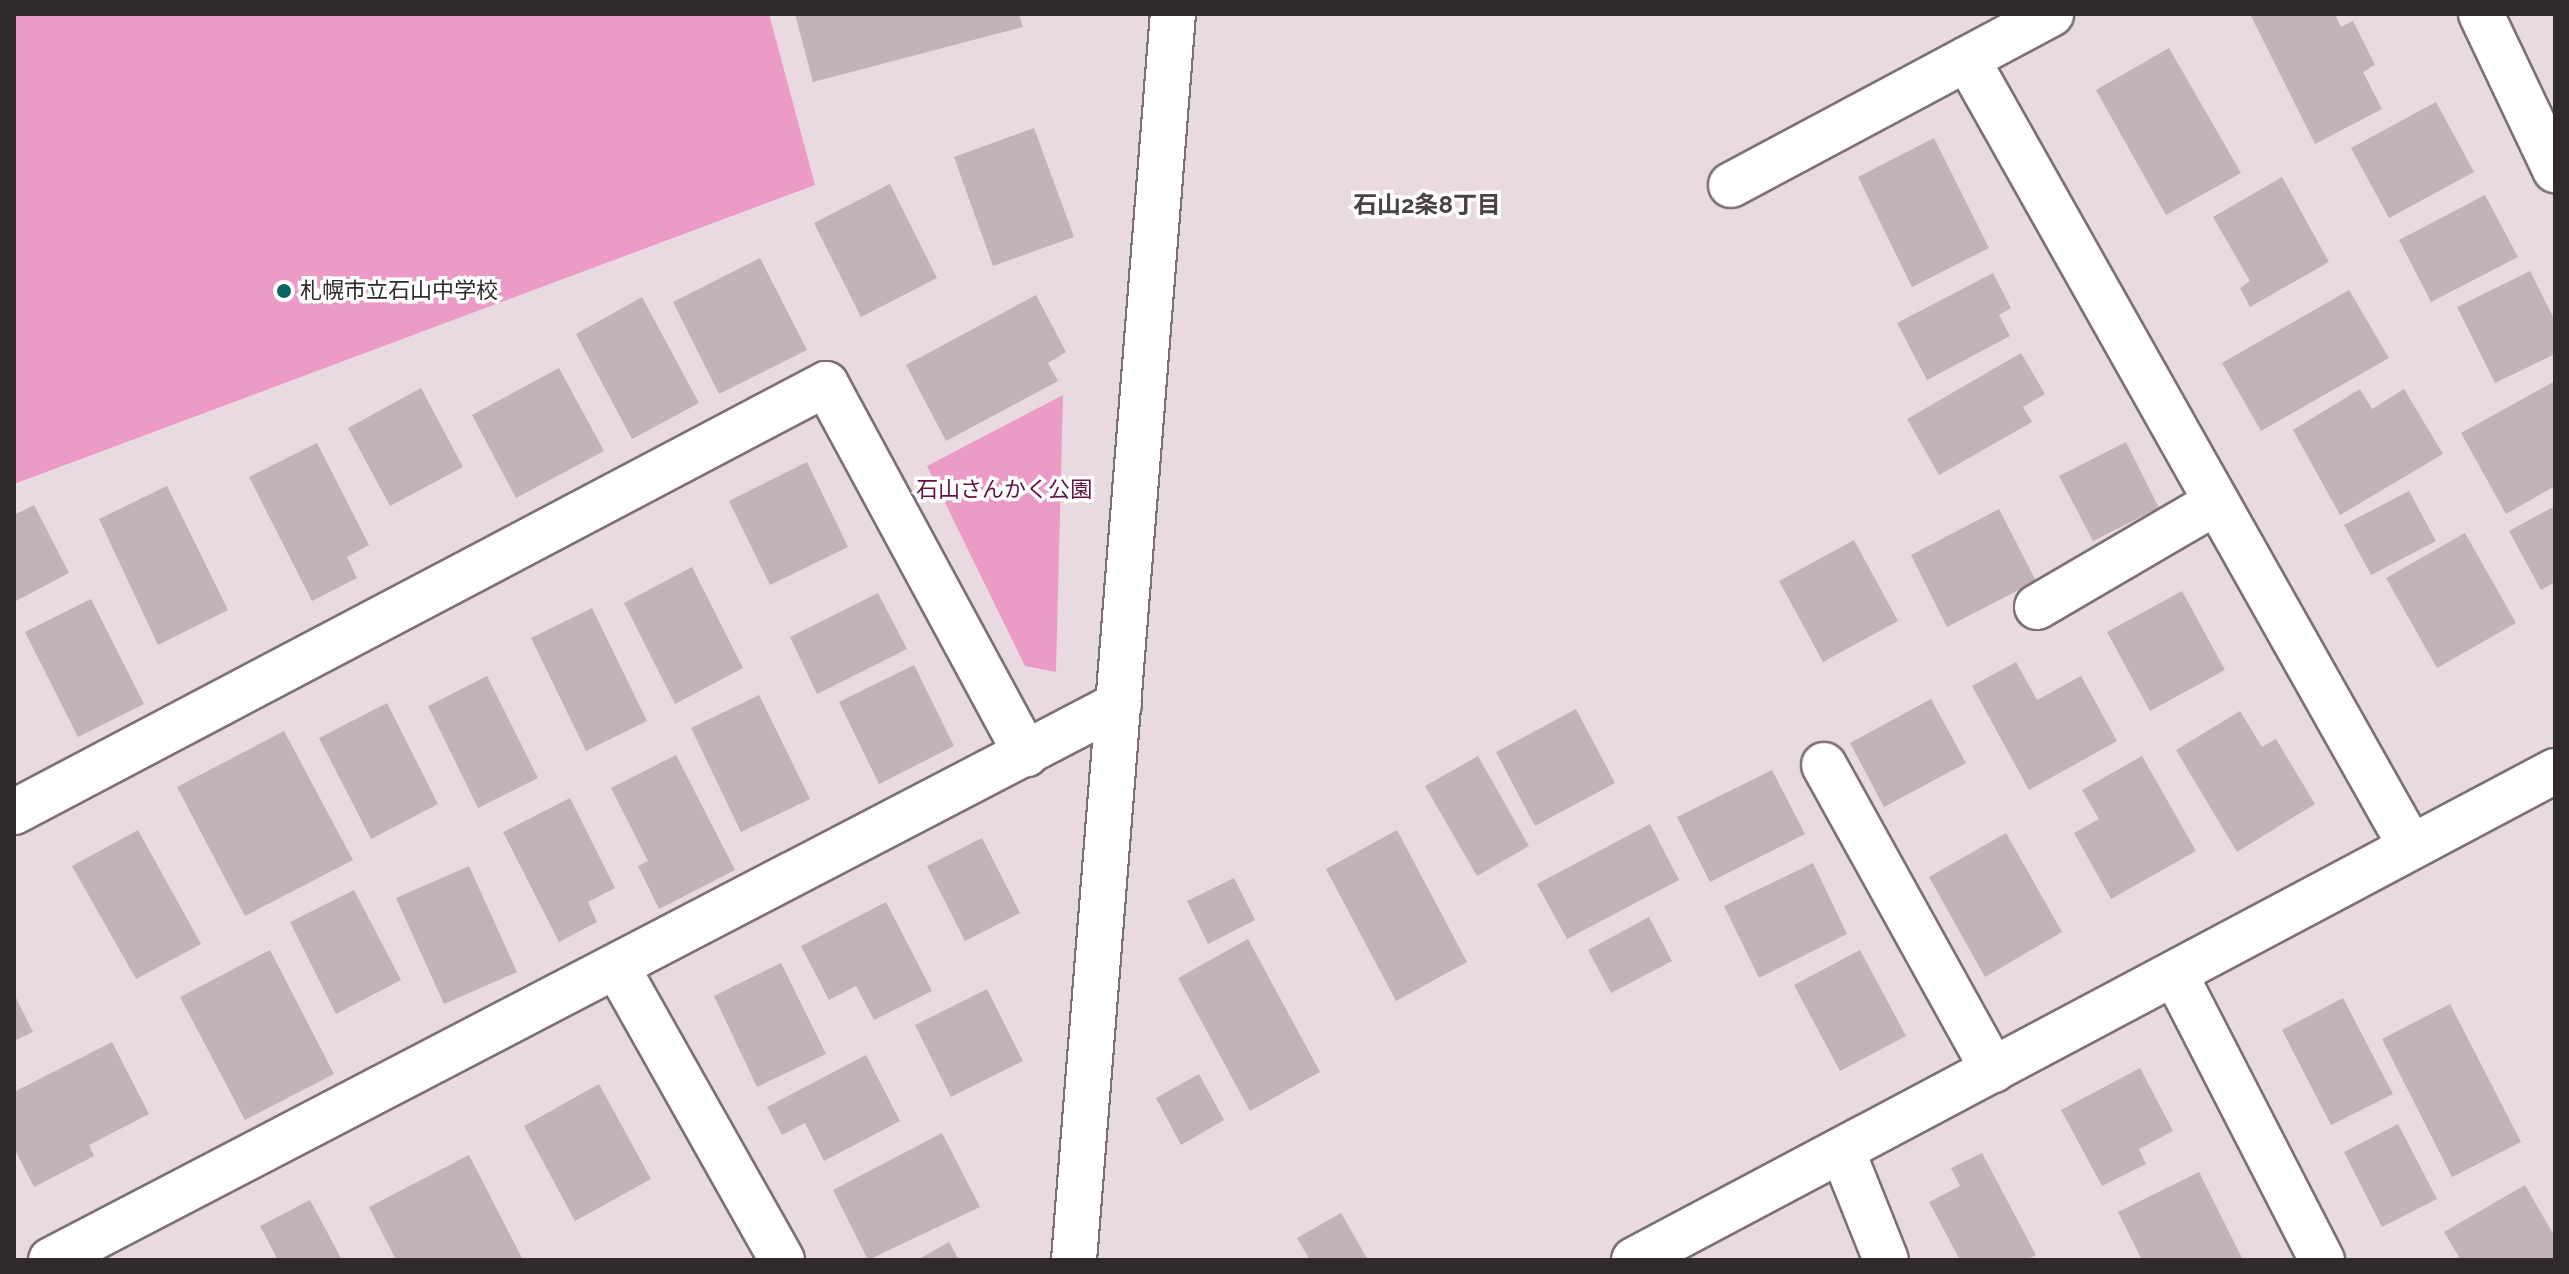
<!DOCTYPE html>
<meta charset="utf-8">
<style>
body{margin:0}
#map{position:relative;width:2569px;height:1274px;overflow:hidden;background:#e9dae1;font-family:Raleway,"Noto Sans JP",sans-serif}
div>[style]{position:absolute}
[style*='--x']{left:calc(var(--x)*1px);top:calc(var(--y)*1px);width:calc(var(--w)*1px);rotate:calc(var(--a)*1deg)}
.green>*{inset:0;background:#ec9bc6}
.building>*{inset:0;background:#c1b3b9}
.roads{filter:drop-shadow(2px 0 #7d7076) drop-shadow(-2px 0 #7d7076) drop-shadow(0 2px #7d7076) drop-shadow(0 -2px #7d7076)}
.minor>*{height:44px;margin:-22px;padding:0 22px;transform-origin:22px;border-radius:22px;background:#fff}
.dots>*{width:22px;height:22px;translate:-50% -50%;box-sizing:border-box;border:4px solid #fff;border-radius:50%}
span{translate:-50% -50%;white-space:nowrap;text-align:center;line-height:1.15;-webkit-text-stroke:7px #fff;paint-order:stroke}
.poi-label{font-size:22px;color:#302a2d}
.left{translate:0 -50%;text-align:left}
.park-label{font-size:22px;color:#611244}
.neighbourhood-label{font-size:24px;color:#4d4147;font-weight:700}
.frame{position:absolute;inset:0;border:16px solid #302a2d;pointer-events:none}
</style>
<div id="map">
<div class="green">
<div style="clip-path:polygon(14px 14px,769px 14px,815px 185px,14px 484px)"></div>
<div style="clip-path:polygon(1063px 395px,1056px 672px,1025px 666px,927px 466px)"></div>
</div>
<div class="building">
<div style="clip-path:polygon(795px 14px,1019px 14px,1023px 27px,813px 82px)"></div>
<div style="clip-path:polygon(2250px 14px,2335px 14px,2341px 27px,2353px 21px,2375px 65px,2363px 72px,2382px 109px,2315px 144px)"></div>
<div style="clip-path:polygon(2169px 48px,2241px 173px,2166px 215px,2096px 90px)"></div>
<div style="clip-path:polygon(2436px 102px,2474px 172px,2389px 218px,2351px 148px)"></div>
<div style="clip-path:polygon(1034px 128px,1074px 237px,993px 266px,954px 157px)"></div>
<div style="clip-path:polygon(1934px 138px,1989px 248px,1912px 287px,1858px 177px)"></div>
<div style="clip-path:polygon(2282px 177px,2329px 262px,2250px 307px,2240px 288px,2250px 281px,2213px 217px)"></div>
<div style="clip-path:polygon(890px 184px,937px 278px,861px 317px,814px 223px)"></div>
<div style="clip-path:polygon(2485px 195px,2518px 257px,2431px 302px,2399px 240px)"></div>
<div style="clip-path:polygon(760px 258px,807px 350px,719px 394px,673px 302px)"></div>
<div style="clip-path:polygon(2530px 271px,2555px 321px,2555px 354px,2495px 383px,2457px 307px)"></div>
<div style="clip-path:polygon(1993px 273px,2011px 308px,1999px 315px,2010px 336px,1927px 380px,1897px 323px)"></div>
<div style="clip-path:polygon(2349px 290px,2389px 358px,2261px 431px,2222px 363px)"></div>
<div style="clip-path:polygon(1036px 295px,1066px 352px,1048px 363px,1058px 381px,946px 441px,906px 365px)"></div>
<div style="clip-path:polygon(642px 297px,699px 403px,632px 439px,576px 334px)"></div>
<div style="clip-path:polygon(2021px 353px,2045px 394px,2023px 407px,2032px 422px,1939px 475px,1907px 419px)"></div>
<div style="clip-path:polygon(559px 368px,604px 451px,516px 498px,472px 415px)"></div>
<div style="clip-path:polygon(2555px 381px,2555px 486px,2506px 514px,2461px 433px)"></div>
<div style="clip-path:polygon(421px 388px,463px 467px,390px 506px,348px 428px)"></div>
<div style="clip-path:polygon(2360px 389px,2372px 409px,2404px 389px,2443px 454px,2340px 515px,2293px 430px)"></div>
<div style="clip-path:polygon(2126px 442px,2159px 508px,2093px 541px,2059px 476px)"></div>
<div style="clip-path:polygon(317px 443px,369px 545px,347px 557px,357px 578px,312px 601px,249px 477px)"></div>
<div style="clip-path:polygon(807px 462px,848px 547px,770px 585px,729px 501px)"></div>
<div style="clip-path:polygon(167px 486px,228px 610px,158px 645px,99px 519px)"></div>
<div style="clip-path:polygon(2409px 491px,2436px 541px,2371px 575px,2344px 525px)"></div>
<div style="clip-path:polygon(34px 505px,69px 573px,14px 602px,14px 515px)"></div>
<div style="clip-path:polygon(2555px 506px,2555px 582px,2541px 590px,2509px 531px)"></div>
<div style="clip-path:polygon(1999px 509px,2036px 581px,1947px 627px,1911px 555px)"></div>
<div style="clip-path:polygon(2465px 533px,2516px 623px,2437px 668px,2386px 578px)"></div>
<div style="clip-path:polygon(1854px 540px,1898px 621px,1823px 662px,1779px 581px)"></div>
<div style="clip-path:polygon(692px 567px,743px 668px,675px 704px,624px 603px)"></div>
<div style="clip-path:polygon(2182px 591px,2225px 670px,2150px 711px,2107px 632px)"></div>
<div style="clip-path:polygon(878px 593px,907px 649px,817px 694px,790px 637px)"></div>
<div style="clip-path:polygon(91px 599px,144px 704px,78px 737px,25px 632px)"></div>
<div style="clip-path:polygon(592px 608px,647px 721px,586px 751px,531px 638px)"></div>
<div style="clip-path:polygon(2016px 662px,2037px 700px,2081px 676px,2117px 741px,2029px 790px,1972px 686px)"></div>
<div style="clip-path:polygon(914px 665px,954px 746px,879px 784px,839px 702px)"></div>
<div style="clip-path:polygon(487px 676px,538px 778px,478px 808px,428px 706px)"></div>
<div style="clip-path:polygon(759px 695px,810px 799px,741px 832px,691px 728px)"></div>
<div style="clip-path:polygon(1931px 699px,1966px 763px,1884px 807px,1850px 743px)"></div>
<div style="clip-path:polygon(387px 703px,438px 804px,371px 839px,319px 738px)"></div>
<div style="clip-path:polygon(1576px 709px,1615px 783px,1535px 826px,1496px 752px)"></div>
<div style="clip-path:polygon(2240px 711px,2262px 747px,2276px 739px,2315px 804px,2237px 852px,2176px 750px)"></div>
<div style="clip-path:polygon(284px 731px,353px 860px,245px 916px,177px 787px)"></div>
<div style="clip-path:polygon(676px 755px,735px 870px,659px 909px,638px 866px,648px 861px,611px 788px)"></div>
<div style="clip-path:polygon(1478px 756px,1529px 846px,1477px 876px,1425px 786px)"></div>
<div style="clip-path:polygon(2142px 756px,2196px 851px,2111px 899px,2074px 833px,2099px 819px,2082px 790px)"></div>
<div style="clip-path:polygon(1772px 770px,1805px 834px,1710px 882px,1677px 817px)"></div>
<div style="clip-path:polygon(570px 798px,615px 888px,588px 902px,597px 922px,559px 942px,503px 832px)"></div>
<div style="clip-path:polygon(1650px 824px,1679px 880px,1567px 939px,1537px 884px)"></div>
<div style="clip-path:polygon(138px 830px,201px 944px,136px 979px,72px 866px)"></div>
<div style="clip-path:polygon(1397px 830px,1467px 962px,1396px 1001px,1326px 869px)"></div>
<div style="clip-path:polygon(2006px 833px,2062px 932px,1985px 977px,1929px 877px)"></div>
<div style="clip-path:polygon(982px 838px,1020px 913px,965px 941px,927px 866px)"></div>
<div style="clip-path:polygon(1813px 863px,1847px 934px,1759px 978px,1724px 906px)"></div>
<div style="clip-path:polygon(469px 866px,517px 972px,444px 1004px,396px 898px)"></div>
<div style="clip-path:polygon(1234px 878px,1255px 920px,1208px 944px,1187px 901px)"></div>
<div style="clip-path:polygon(354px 890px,401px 980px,336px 1014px,290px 922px)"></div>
<div style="clip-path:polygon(886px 902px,932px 991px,874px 1020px,856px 986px,829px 1000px,801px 946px)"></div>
<div style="clip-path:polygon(1649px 917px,1672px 961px,1611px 993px,1588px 950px)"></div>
<div style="clip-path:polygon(1248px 939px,1320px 1072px,1250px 1111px,1178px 978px)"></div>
<div style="clip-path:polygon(270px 950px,334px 1074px,245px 1120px,180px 997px)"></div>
<div style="clip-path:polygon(1860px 950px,1906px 1036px,1840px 1071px,1794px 985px)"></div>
<div style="clip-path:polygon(781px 963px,826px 1054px,757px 1087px,714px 996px)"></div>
<div style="clip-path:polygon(987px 989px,1023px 1061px,951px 1097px,915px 1025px)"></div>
<div style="clip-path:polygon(14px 994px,33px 1032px,14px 1041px)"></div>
<div style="clip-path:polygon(2343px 998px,2393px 1094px,2331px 1125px,2282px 1030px)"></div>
<div style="clip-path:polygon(2450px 1004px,2521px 1142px,2452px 1177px,2382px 1039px)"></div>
<div style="clip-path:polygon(112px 1042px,149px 1114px,89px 1145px,94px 1156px,34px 1187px,14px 1148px,14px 1092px)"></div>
<div style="clip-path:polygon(866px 1055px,900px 1121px,824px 1161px,805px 1123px,782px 1135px,767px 1107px)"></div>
<div style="clip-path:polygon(2140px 1068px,2173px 1131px,2139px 1149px,2146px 1164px,2102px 1186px,2061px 1110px)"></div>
<div style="clip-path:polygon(1199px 1074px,1224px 1120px,1181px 1145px,1156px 1098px)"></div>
<div style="clip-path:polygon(599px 1084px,651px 1179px,575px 1221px,524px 1126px)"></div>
<div style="clip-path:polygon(2398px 1124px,2437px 1199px,2382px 1227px,2344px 1152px)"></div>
<div style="clip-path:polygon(942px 1133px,980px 1207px,868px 1260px,833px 1190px)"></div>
<div style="clip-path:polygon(1982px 1153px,2036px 1255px,2026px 1260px,1960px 1260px,1929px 1202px,1960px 1186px,1951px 1168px)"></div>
<div style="clip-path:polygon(469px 1155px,523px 1260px,396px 1260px,369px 1207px)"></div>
<div style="clip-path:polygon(2199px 1172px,2243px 1260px,2142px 1260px,2118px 1212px)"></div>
<div style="clip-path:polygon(2525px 1185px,2555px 1237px,2555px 1258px,2453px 1260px,2459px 1257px,2444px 1232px)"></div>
<div style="clip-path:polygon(310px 1200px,342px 1260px,278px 1260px,260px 1226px)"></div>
<div style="clip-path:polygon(1341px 1213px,1368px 1260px,1310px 1260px,1297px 1238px)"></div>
<div style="clip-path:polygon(949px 1242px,959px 1260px,917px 1260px)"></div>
</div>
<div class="roads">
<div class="minor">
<div style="--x:2481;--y:14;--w:173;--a:64.6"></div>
<div style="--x:1967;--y:59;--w:904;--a:60.6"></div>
<div style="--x:1731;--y:185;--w:363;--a:-28.1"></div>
<div style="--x:2037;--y:607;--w:208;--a:-30.3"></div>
<div style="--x:1824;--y:765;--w:349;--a:61"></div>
<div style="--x:14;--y:812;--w:918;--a:-27.79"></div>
<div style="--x:826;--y:384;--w:421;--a:61.6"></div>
<div style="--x:617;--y:967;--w:336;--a:60.6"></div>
<div style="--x:2175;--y:974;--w:322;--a:62.8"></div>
<div style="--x:1842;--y:1150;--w:118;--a:68.2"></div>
<div style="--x:51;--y:1260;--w:1204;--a:-27.5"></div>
<div style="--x:1074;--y:1260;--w:1250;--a:-85.46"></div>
<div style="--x:1634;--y:1260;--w:1043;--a:-27.97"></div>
</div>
</div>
<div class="dots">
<div style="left:284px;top:291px;background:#116263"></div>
</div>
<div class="poi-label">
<span class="left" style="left:300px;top:291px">札幌市立石山中学校</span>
</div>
<div class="park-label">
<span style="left:1004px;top:490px">石山さんかく公園</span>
</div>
<div class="neighbourhood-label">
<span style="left:1427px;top:205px">石山2条8丁目</span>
</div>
<div class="frame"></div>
</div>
